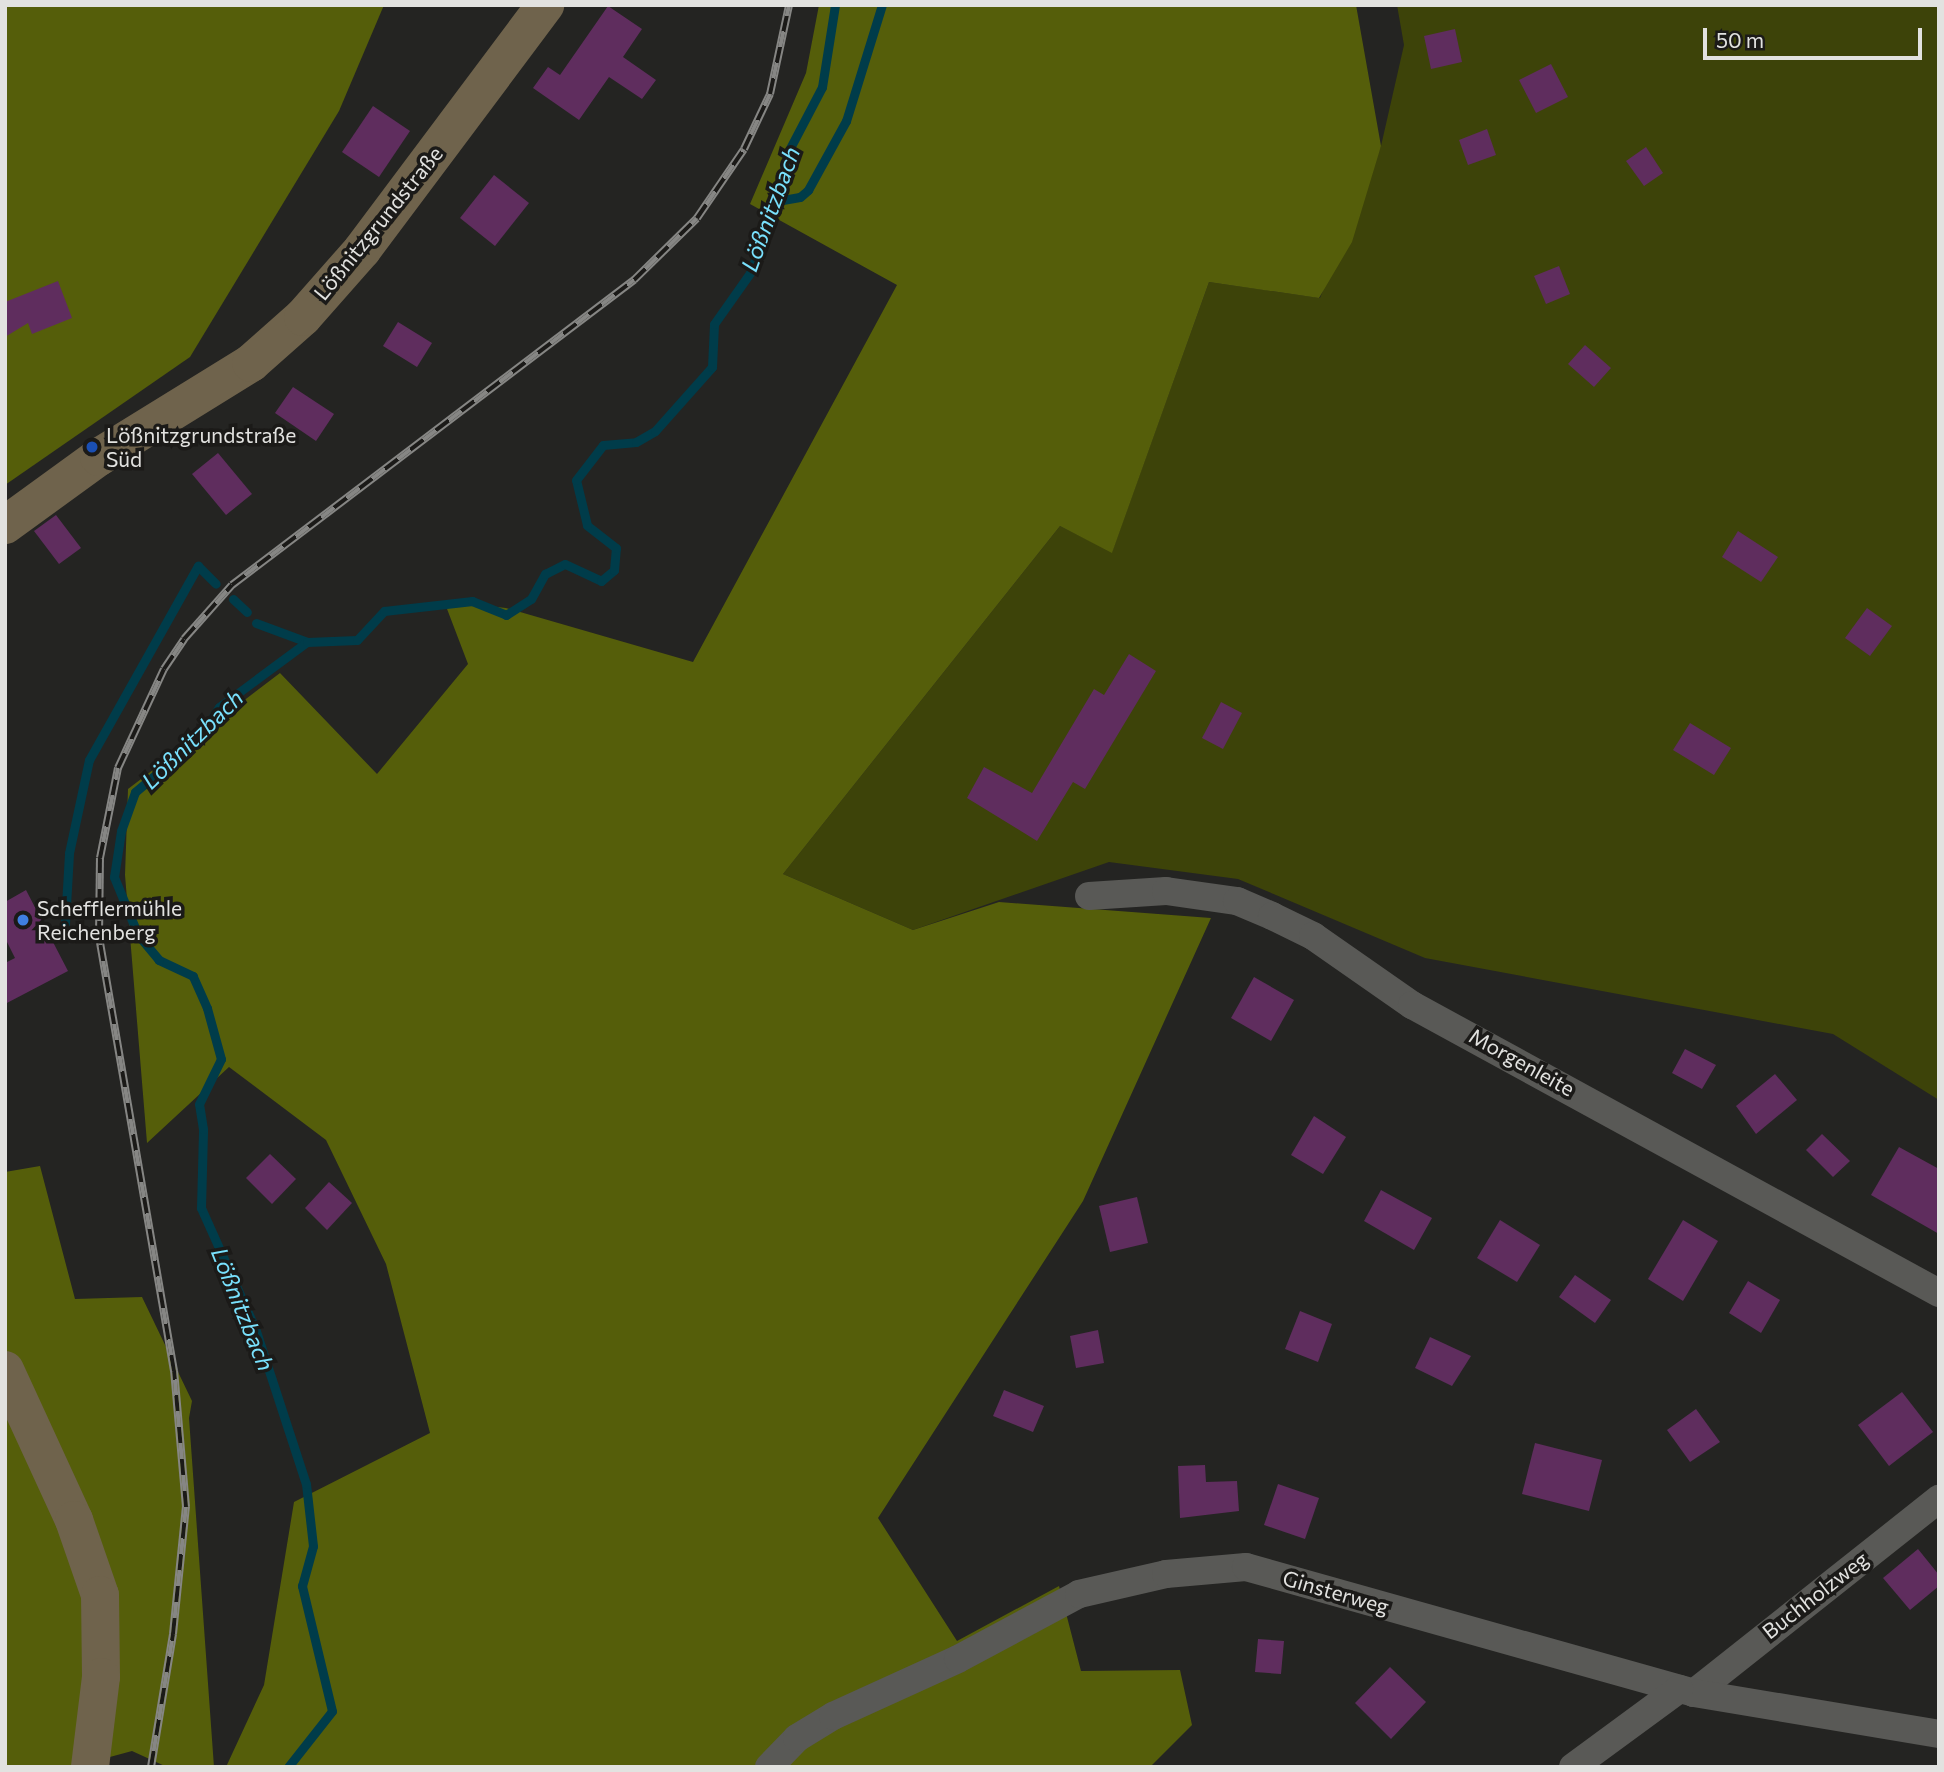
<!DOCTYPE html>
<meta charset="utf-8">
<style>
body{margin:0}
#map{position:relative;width:1944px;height:1772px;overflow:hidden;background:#242422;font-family:Commissioner,sans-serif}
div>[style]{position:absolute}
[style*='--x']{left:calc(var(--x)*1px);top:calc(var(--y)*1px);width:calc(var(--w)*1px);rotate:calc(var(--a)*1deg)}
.green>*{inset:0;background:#3d4309}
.forest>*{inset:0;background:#555e0a}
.stream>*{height:9px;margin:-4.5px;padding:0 4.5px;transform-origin:4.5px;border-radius:4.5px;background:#003c4a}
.building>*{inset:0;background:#5f2d5e}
.street>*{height:28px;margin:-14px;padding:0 14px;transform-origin:14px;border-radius:14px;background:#595956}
.secondary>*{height:38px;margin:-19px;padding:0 19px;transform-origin:19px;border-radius:19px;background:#6f634c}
.rail>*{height:8px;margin-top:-4px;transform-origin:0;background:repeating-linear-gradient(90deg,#1b1a18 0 16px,#868684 0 32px);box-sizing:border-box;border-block:2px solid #868684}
.dots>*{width:19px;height:19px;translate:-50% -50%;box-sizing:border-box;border:4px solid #1b1a18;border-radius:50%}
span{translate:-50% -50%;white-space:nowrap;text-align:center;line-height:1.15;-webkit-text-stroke:7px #1b1a18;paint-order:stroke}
.street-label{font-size:21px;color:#e2e2e0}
.poi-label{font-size:21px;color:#e2e2e0}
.left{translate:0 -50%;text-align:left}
.water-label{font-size:23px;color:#79e1fd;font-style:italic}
.frame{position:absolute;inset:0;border:7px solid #e2e2e0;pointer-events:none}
.scale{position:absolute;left:1703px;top:28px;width:219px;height:32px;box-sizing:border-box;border:4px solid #e2e2e0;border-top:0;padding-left:9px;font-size:21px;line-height:24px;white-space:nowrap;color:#e2e2e0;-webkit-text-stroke:5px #1b1a18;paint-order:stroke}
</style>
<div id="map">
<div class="green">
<div style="clip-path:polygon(1397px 5px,1939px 5px,1939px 1100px,1833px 1034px,1425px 958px,1238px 879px,1109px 862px,913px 930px,783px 874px,1060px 526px,1112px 552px,1209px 282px,1320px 298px,1381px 146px,1404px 45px)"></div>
</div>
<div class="forest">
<div style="clip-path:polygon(5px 5px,384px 5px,339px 111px,190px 357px,5px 485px)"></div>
<div style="clip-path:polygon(819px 5px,1356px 5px,1381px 146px,1352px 242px,1319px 298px,1209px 282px,1112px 553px,1060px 526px,783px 874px,913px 930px,999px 902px,1211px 918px,1083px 1201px,878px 1518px,957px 1641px,1059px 1586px,1081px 1671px,1180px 1670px,1192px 1725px,1150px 1767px,226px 1767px,264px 1685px,294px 1502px,430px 1433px,386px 1264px,326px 1140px,229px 1067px,147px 1143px,125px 875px,128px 789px,280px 673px,377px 774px,468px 664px,444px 601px,506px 608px,693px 662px,897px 285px,750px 204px,806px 73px)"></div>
<div style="clip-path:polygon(40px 1166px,75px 1299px,142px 1297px,192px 1401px,189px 1418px,214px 1767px,167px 1767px,132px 1751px,73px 1767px,5px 1767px,5px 1172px)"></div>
</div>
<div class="stream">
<div style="--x:777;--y:201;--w:23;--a:-10"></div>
<div style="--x:800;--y:197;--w:11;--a:-41"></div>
<div style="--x:808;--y:190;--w:79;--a:-61.2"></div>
<div style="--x:846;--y:121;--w:121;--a:-72.8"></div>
<div style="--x:233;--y:599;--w:19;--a:43"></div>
<div style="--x:256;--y:623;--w:54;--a:20.4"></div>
<div style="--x:65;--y:923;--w:70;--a:-86.7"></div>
<div style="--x:69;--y:853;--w:95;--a:-77.9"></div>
<div style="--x:89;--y:760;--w:223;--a:-60.7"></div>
<div style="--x:198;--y:566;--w:25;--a:45"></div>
<div style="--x:288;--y:1767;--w:71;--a:-51.8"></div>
<div style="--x:332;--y:1711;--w:129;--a:-103.5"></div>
<div style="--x:302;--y:1586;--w:41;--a:-74.6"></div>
<div style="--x:313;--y:1546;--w:62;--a:-96.4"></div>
<div style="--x:306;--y:1484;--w:164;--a:-108.1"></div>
<div style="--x:255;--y:1328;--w:132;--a:-114.2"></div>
<div style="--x:201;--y:1208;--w:79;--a:-88.5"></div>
<div style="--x:203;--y:1129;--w:25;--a:-99"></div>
<div style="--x:199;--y:1104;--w:50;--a:-63.9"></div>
<div style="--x:221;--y:1059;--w:53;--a:-105.4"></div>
<div style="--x:207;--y:1008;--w:35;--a:-114"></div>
<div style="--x:193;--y:976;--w:38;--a:-155"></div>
<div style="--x:159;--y:960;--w:33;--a:-130"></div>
<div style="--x:138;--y:935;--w:63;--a:-112.5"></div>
<div style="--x:114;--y:877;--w:47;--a:-81.3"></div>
<div style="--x:121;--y:831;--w:41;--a:-70.3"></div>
<div style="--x:135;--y:792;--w:84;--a:-40.2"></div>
<div style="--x:199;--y:738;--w:37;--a:-57"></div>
<div style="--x:219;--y:707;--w:109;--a:-36.5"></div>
<div style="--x:307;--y:642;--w:50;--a:-2.3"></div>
<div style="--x:357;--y:640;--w:40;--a:-47"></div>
<div style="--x:384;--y:611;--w:89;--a:-6.5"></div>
<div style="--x:472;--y:601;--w:37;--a:22"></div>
<div style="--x:506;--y:615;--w:30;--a:-33"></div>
<div style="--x:531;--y:599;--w:29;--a:-61"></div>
<div style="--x:545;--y:574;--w:22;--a:-27"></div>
<div style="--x:565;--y:564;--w:40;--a:25"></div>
<div style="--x:601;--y:581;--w:17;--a:-40"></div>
<div style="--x:614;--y:570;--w:22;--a:-85"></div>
<div style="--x:616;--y:548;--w:37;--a:-142"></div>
<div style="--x:587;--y:525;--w:46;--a:-103.7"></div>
<div style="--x:576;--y:480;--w:44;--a:-52.4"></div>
<div style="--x:603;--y:445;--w:33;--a:-5"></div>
<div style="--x:636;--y:442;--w:22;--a:-30"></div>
<div style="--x:655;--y:431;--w:86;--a:-48.3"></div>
<div style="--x:712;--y:367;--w:43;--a:-87.3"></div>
<div style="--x:714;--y:324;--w:62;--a:-54.8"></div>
<div style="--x:750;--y:273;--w:77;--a:-69.4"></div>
<div style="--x:777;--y:201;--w:50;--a:-77.3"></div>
<div style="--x:788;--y:152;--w:73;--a:-62.4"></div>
<div style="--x:822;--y:87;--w:83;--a:-81"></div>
</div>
<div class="building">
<div style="clip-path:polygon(608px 6px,642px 29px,623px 57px,656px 80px,642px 99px,609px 77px,579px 120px,533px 88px,548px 67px,560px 75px)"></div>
<div style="clip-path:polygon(1455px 29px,1462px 62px,1431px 69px,1424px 36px)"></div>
<div style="clip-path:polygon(1551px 64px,1568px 97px,1536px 113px,1519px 80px)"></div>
<div style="clip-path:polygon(373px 106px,410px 131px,379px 177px,342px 152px)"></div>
<div style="clip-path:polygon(1487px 129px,1496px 155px,1468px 165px,1459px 140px)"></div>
<div style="clip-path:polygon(1646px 147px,1663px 173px,1644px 186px,1626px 161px)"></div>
<div style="clip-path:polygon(494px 175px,529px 203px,495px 246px,460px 218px)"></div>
<div style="clip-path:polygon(1559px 266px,1570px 294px,1546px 304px,1534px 276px)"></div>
<div style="clip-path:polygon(58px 281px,72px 318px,32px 334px,28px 323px,5px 337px,5px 302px)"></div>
<div style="clip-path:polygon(398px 322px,432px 343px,417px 367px,383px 346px)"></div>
<div style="clip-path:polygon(1585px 345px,1611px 368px,1594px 387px,1568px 364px)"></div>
<div style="clip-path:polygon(293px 387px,334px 414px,316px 441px,275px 413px)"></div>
<div style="clip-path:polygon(218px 453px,252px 494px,226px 515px,192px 474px)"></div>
<div style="clip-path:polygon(56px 515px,81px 548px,59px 564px,34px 531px)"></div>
<div style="clip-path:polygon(1738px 531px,1778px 557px,1761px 582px,1722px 557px)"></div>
<div style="clip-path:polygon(1867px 608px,1892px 626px,1870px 656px,1845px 638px)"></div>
<div style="clip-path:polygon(1129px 654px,1156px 671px,1085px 789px,1073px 782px,1037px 841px,967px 798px,984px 767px,1032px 793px,1094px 689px,1104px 695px)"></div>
<div style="clip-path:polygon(1221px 702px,1242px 713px,1223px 749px,1202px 738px)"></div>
<div style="clip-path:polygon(1690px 723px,1731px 748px,1714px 775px,1673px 750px)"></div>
<div style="clip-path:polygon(26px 890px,68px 971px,5px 1004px,5px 963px,15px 958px,5px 938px,5px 902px)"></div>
<div style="clip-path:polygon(1254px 977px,1294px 1000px,1271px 1041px,1231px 1018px)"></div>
<div style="clip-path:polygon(1685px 1049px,1716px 1065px,1702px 1089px,1672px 1073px)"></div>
<div style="clip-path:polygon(1775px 1074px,1797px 1100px,1756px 1134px,1736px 1106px)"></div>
<div style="clip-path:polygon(1314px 1116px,1346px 1137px,1323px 1174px,1291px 1155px)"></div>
<div style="clip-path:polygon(1822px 1134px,1850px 1161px,1833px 1177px,1806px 1150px)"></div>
<div style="clip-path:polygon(1899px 1147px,1939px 1169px,1939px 1234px,1871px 1195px)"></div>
<div style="clip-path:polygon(270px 1154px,296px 1179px,272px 1204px,246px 1178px)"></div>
<div style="clip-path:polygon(329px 1182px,352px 1203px,327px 1230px,305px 1208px)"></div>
<div style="clip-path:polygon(1381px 1190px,1432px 1218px,1414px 1250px,1364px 1221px)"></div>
<div style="clip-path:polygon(1137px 1197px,1148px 1243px,1110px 1252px,1099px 1206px)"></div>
<div style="clip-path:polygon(1500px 1220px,1540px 1245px,1517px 1282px,1477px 1258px)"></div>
<div style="clip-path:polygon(1683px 1220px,1718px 1241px,1683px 1301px,1648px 1279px)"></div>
<div style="clip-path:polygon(1575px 1275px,1611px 1300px,1595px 1323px,1559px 1297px)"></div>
<div style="clip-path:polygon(1748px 1281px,1780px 1300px,1761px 1333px,1729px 1313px)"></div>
<div style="clip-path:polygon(1300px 1311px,1332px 1324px,1318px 1362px,1285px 1349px)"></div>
<div style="clip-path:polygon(1098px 1330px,1104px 1363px,1076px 1368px,1070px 1336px)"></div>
<div style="clip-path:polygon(1430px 1337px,1471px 1356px,1452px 1386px,1415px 1368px)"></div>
<div style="clip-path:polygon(1004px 1390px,1044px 1406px,1033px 1432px,993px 1416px)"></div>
<div style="clip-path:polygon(1902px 1392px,1933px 1432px,1889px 1466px,1858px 1425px)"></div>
<div style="clip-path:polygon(1696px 1409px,1720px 1442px,1690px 1462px,1667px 1430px)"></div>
<div style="clip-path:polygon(1535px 1443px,1602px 1460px,1589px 1511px,1522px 1494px)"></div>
<div style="clip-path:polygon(1205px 1465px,1206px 1482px,1237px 1481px,1239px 1511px,1180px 1518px,1178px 1466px)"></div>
<div style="clip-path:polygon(1278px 1484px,1319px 1498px,1305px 1539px,1264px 1525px)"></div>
<div style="clip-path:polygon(1918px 1549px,1939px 1575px,1939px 1586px,1910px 1610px,1883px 1578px)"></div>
<div style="clip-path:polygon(1258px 1639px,1284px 1641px,1281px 1674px,1255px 1672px)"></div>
<div style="clip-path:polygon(1390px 1667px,1426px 1702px,1391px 1739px,1355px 1703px)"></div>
</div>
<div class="street">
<div style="--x:1089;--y:896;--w:77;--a:-3.7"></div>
<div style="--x:1166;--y:891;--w:72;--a:8"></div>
<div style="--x:1237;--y:901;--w:38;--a:23"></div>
<div style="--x:1272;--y:916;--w:46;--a:26"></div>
<div style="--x:1313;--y:936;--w:121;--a:34.9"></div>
<div style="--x:1412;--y:1005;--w:601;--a:28.66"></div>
<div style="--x:1694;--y:1693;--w:313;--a:-38.4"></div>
<div style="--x:769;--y:1767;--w:40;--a:-46"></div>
<div style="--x:797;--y:1738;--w:42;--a:-31.4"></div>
<div style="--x:833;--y:1716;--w:137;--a:-24.5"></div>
<div style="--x:958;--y:1659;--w:137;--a:-28.2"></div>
<div style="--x:1079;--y:1594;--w:89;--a:-12.9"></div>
<div style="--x:1166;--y:1574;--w:80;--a:-5"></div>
<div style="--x:1246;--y:1567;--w:465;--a:15.7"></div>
<div style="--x:1694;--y:1693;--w:248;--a:9.5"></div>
<div style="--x:1573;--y:1767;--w:132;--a:-36.3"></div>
</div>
<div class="secondary">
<div style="--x:5;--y:525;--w:116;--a:-35.9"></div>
<div style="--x:99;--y:457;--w:179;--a:-31.7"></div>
<div style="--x:251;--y:363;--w:69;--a:-41.5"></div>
<div style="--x:303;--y:317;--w:89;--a:-48.6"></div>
<div style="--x:362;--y:250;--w:306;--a:-53.2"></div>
<div style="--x:5;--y:1370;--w:165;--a:65.3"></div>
<div style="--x:74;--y:1520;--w:79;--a:70.9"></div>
<div style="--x:100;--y:1595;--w:82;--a:89.3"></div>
<div style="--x:101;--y:1677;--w:91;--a:97"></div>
</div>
<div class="rail">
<div style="--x:151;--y:1767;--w:135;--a:-80.6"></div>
<div style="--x:173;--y:1634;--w:128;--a:-84.2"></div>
<div style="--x:186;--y:1507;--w:137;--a:-95"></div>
<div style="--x:174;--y:1371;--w:440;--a:-99.8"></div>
<div style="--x:99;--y:937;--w:79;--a:-89.3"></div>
<div style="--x:100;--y:858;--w:92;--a:-78.7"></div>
<div style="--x:118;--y:768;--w:109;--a:-65.1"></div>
<div style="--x:164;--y:669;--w:36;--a:-56"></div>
<div style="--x:184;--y:639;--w:72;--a:-48.4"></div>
<div style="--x:232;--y:585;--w:505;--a:-37.19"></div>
<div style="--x:634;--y:280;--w:88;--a:-44.5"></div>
<div style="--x:697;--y:218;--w:83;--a:-55.7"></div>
<div style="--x:744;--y:149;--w:61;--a:-64.7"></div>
<div style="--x:770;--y:94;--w:91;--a:-77.9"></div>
</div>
<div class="dots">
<div style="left:92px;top:447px;background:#1a4fb4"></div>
<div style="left:23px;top:920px;background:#3f7fe0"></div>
</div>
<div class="street-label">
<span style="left:378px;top:223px;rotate:-51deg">Lößnitzgrundstraße</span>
<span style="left:1522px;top:1062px;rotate:29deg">Morgenleite</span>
<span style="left:1336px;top:1592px;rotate:16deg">Ginsterweg</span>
<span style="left:1815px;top:1595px;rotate:-38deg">Buchholzweg</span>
</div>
<div class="poi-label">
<span class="left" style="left:106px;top:447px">Lößnitzgrundstraße<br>Süd</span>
<span class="left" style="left:37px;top:920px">Schefflermühle<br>Reichenberg</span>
</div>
<div class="water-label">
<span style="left:770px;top:209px;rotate:-70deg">Lößnitzbach</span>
<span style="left:192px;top:739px;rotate:-44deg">Lößnitzbach</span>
<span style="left:243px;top:1309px;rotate:68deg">Lößnitzbach</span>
</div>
<div class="frame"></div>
<div class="scale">50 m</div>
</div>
